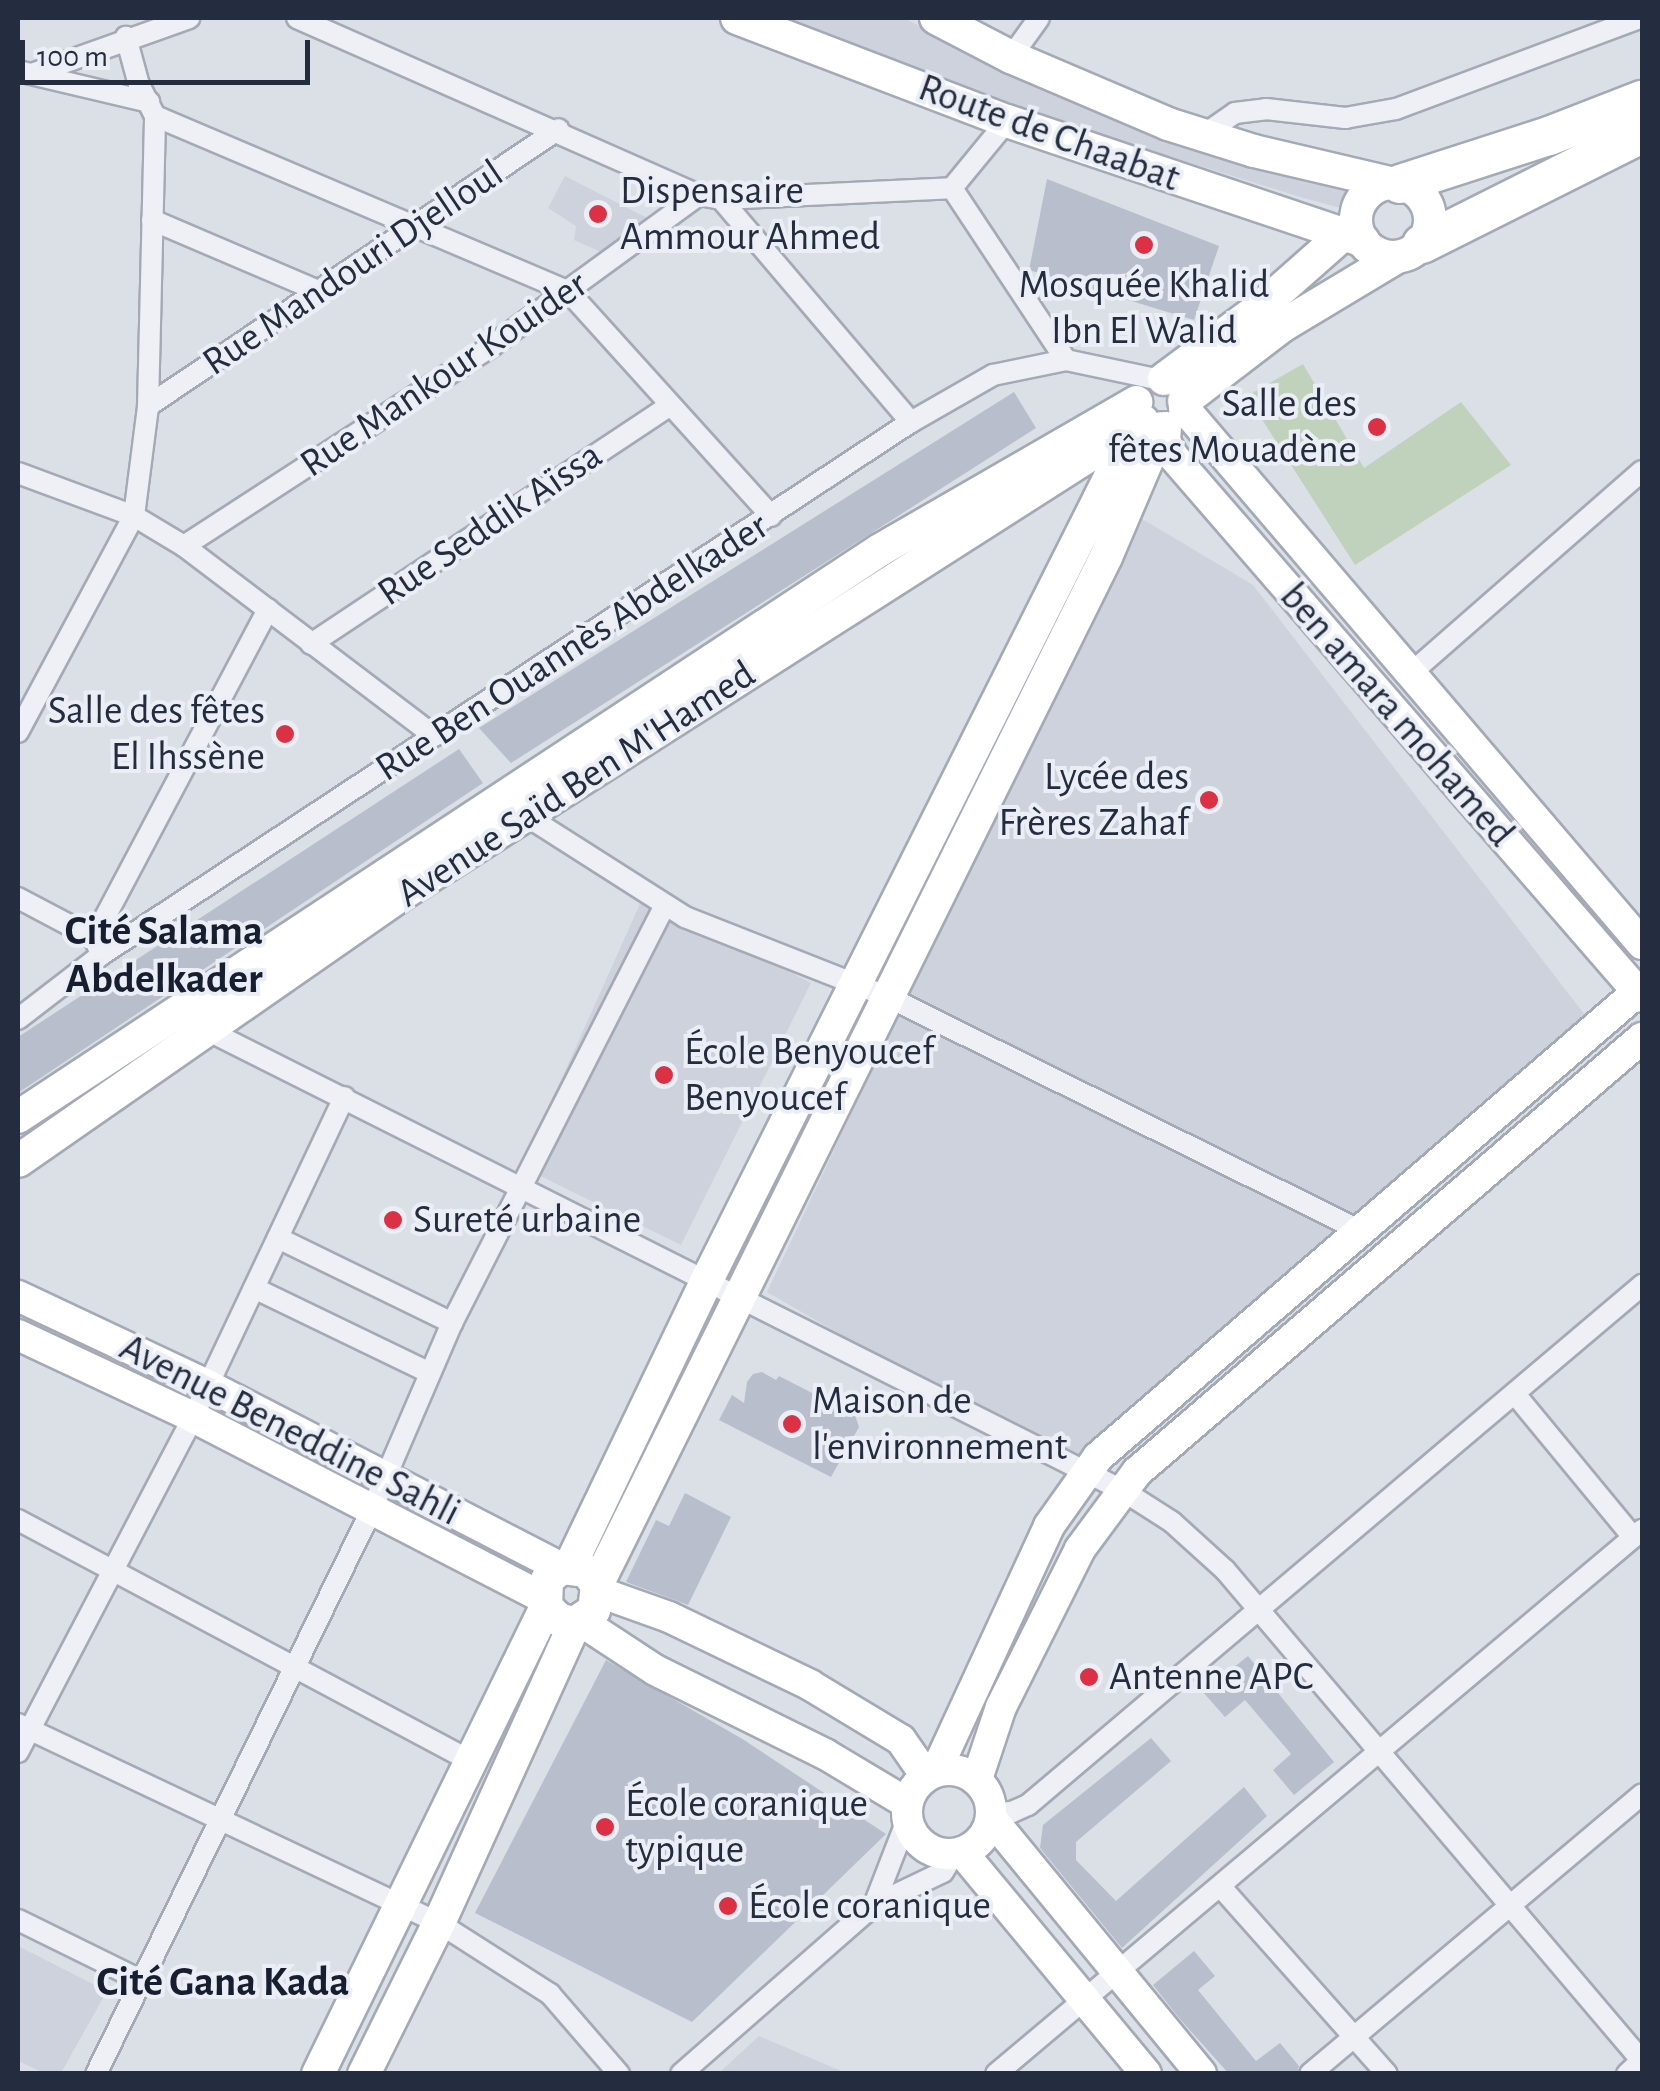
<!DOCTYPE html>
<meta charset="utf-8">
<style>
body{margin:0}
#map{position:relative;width:1660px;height:2091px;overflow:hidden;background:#dbe0e7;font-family:"Alegreya Sans",sans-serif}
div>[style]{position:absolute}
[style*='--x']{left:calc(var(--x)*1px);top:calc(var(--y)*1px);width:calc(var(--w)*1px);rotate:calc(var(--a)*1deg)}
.built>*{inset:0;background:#cdd2dd}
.green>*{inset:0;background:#c0d2bb}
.building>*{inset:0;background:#b8becb}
.roads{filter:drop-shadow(2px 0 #a4aab5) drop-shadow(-2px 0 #a4aab5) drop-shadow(0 2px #a4aab5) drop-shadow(0 -2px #a4aab5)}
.street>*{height:20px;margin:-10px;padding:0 10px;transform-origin:10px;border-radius:10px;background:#eef0f5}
.secondary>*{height:30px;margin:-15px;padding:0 15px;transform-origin:15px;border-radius:15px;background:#fff}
.secondary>.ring{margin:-15px;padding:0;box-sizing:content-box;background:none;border:30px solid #fff;border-radius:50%}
.primary>*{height:32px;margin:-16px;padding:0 16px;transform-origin:16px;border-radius:16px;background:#fff}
.primary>.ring{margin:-16px;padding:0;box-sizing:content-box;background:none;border:32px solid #fff;border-radius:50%}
.highway>*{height:38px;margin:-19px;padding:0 19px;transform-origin:19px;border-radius:19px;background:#fff}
.dots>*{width:28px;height:28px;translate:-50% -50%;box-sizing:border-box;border:5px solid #ebeff5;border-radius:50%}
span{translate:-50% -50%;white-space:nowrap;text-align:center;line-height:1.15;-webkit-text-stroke:8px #ebeff5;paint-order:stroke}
.street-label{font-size:40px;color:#242d3f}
.poi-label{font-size:40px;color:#242d3f}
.left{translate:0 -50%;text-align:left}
.right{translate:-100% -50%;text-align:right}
.neighbourhood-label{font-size:42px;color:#161e2f;font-weight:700}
.frame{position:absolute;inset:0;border:20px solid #242d3f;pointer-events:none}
.scale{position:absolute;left:20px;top:40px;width:290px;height:45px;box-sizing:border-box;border:5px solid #242d3f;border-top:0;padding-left:12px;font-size:30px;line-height:35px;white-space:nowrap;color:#242d3f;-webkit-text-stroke:8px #ebeff5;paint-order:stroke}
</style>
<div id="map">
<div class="built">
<div style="clip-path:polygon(774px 18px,904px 18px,1046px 92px,1207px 149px,1363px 189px,1348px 210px,1300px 197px,1009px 106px)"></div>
<div style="clip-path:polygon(565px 176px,651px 220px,603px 253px,574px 240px,576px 226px,548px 208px)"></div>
<div style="clip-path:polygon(1134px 514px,1253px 585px,1585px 1015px,1354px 1237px,1088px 1477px,767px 1292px)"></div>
<div style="clip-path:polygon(644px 895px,811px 983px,681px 1245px,522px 1167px)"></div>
<div style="clip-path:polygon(18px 1946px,107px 1991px,61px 2073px,44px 2073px,18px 2061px)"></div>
<div style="clip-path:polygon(759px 2036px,846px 2073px,719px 2073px)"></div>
</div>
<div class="green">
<div style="clip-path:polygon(1303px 364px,1364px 468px,1461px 402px,1511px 465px,1355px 565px,1247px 396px)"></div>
</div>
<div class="building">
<div style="clip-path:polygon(1047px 179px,1219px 246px,1194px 320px,1029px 270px)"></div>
<div style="clip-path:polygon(1014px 392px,1036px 428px,511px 763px,479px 728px)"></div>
<div style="clip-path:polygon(459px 749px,483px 783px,18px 1093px,18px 1037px)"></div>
<div style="clip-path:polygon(762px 1372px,776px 1380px,779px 1376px,855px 1415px,859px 1427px,831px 1477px,719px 1420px,732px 1395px,744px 1403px,747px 1382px,753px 1374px)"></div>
<div style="clip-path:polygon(685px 1493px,731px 1517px,688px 1605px,626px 1582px,656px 1520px,669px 1526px)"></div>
<div style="clip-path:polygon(1248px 1656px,1334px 1762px,1294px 1795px,1273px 1770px,1291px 1754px,1245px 1700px,1225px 1717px,1203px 1692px)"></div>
<div style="clip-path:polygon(606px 1660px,744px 1740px,886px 1834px,692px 2022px,475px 1913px)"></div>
<div style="clip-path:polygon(1151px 1738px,1171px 1761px,1076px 1842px,1076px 1860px,1116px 1901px,1244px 1787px,1267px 1816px,1122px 1948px,1040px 1848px,1043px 1825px)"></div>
<div style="clip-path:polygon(1194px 1951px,1215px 1976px,1198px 1990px,1256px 2061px,1280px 2043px,1299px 2066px,1297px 2074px,1229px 2074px,1179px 2018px,1153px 1985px)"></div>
</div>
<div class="roads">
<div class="street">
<div style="--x:297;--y:18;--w:439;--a:23.8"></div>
<div style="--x:699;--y:195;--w:22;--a:10"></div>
<div style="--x:721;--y:199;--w:293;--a:49.6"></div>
<div style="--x:1011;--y:57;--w:48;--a:-54.3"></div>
<div style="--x:18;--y:71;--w:135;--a:13.3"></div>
<div style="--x:32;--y:74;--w:167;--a:-19.6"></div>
<div style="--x:155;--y:116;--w:449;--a:23"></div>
<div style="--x:568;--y:291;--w:303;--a:47.9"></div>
<div style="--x:1202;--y:136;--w:40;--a:-34.9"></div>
<div style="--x:1235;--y:113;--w:31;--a:-7"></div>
<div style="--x:1266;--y:109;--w:80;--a:6.5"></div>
<div style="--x:1345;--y:118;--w:52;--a:-10"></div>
<div style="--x:1396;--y:109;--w:259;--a:-20.5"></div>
<div style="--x:952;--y:188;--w:206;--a:56.5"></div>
<div style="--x:721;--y:199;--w:231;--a:-2.7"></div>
<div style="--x:952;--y:188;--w:87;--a:-50.6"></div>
<div style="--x:152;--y:220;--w:178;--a:23.1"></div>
<div style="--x:148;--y:406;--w:495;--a:-34"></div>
<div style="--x:18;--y:473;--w:124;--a:20.3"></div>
<div style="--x:134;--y:516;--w:58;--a:31"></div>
<div style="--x:184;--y:546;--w:314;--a:37.2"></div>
<div style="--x:184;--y:546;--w:369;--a:-33"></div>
<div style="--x:493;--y:345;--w:255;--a:-36.1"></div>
<div style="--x:311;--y:644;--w:430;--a:-33.6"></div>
<div style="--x:1410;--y:674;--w:308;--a:-41.2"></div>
<div style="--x:18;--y:732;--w:245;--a:-61.8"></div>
<div style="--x:134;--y:516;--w:111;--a:-82.7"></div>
<div style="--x:148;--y:406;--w:290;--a:-88.6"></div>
<div style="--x:155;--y:116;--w:35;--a:-117"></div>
<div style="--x:139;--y:85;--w:50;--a:-105.2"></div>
<div style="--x:525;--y:815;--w:190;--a:32.5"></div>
<div style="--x:685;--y:917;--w:218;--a:21.5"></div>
<div style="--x:888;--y:997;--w:525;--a:26.32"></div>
<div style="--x:18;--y:898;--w:86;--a:27.8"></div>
<div style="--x:94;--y:938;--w:12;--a:66"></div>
<div style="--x:94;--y:938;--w:372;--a:-62.1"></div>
<div style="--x:18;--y:1019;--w:105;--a:-37.6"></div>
<div style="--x:101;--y:955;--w:970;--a:-33.35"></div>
<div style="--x:911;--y:422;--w:95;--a:-29.8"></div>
<div style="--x:993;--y:375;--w:75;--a:-11.6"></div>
<div style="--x:1066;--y:360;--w:92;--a:11.9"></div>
<div style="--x:207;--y:1030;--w:1024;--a:26.69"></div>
<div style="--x:1122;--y:1490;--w:59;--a:32.6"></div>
<div style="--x:1172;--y:1522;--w:72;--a:42.2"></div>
<div style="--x:1225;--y:1570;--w:644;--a:49.66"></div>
<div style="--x:278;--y:1238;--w:194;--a:26"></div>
<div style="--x:254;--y:1288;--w:195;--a:25.8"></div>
<div style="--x:1515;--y:1394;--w:185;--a:50.5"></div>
<div style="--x:18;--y:1520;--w:511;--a:28.02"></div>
<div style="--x:18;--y:1724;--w:466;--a:25.3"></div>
<div style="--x:439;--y:1923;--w:132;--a:32.6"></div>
<div style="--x:550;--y:1994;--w:106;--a:49.2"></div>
<div style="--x:18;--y:1752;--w:378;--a:-62.4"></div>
<div style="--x:193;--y:1417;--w:354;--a:-64.7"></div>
<div style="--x:992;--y:1813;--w:20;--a:-3"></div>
<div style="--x:1012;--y:1812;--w:17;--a:-24"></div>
<div style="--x:1028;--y:1805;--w:805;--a:-40.26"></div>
<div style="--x:1220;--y:1886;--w:251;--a:48.4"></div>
<div style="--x:874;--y:1905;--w:91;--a:-68.8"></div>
<div style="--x:18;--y:1920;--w:138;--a:26.2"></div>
<div style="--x:96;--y:2074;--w:627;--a:-63.97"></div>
<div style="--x:371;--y:1511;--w:205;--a:-66.7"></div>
<div style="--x:452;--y:1323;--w:467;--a:-63"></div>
<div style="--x:681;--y:2074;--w:257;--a:-41.2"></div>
<div style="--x:874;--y:1905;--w:76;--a:-25.6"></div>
<div style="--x:943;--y:1872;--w:21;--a:-59"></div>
<div style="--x:996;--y:2074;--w:845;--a:-40.1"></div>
<div style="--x:1310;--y:2074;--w:434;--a:-40.1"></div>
<div style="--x:1627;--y:2074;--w:21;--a:-43"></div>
</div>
<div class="secondary">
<div style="--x:1184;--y:408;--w:705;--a:49.49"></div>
<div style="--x:1166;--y:427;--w:14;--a:94"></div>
<div style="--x:1165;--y:441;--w:16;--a:63"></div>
<div style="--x:1172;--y:455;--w:717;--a:49.07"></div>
<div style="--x:18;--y:1296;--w:209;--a:25.2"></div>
<div style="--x:207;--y:1385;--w:399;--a:27.3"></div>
<div style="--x:18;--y:1335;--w:193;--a:25.1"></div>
<div style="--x:193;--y:1417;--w:394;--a:27.3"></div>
<div style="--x:599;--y:1592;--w:74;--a:19.7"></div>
<div style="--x:669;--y:1617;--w:157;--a:25.7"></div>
<div style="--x:810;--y:1685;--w:106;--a:31.1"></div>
<div style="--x:901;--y:1740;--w:44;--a:55.2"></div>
<div style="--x:582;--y:1622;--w:87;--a:33.3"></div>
<div style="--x:655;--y:1670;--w:190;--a:26.3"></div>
<div style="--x:825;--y:1754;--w:96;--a:30.9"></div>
<div class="ring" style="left:907px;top:1770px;width:54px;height:54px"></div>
<div style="--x:936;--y:1771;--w:270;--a:-65.2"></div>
<div style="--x:1049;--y:1526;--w:85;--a:-54.6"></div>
<div style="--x:1098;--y:1457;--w:718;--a:-40.77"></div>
<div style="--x:977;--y:1779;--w:76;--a:-71.6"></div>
<div style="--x:1001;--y:1707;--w:177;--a:-63.4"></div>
<div style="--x:1080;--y:1549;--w:96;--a:-53.5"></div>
<div style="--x:1137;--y:1472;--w:666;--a:-40.68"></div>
<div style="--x:991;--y:1818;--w:331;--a:50.6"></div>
<div style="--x:962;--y:1852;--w:288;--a:50.3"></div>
</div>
<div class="primary">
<div style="--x:737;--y:18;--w:289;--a:20.9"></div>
<div style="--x:1007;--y:121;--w:376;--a:18.6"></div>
<div style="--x:936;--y:18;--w:85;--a:27.5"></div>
<div style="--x:1011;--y:57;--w:171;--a:23.1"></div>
<div style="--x:1168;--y:124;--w:90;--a:17.4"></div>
<div style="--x:1254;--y:151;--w:140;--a:13.2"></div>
<div class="ring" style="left:1356px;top:183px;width:42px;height:42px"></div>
<div style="--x:1164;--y:379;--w:119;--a:-36.5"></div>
<div style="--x:1260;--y:308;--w:128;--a:-41.5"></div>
<div style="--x:1184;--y:401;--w:123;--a:-37.4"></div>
<div style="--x:1282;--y:326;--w:134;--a:-31"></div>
<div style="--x:18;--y:1117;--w:1032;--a:-33.34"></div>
<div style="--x:880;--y:550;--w:296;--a:-30"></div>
<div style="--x:18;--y:1161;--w:468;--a:-34.8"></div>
<div style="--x:402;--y:894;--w:879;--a:-32.55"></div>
<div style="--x:570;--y:1566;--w:315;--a:-64.4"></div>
<div style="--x:706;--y:1282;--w:901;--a:-63.35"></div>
<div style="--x:1110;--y:477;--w:55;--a:-56"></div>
<div style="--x:597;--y:1585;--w:18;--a:-128"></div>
<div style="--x:586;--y:1571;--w:25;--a:-173"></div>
<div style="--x:561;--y:1568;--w:18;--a:139"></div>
<div style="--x:547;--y:1580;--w:27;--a:92"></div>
<div style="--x:546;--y:1607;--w:19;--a:43"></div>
<div style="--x:560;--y:1620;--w:15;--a:11"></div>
<div style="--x:575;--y:1623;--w:23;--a:-34"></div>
<div style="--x:594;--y:1610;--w:25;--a:-83"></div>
<div style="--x:597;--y:1585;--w:1147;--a:-63.66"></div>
<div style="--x:1106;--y:557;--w:140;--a:-66.9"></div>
<div style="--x:318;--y:2074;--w:520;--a:-63.98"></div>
<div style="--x:364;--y:2074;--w:169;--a:-63.6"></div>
<div style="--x:439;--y:1923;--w:329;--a:-65.6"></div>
</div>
<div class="highway">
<div style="--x:1400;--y:184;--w:157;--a:-17.9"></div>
<div style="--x:1549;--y:136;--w:100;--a:-21.2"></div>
<div style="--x:1422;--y:244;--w:246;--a:-26.6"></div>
</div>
</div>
<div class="dots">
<div style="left:598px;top:214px;background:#dc3144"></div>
<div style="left:1144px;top:245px;background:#dc3144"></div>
<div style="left:1377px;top:427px;background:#dc3144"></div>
<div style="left:285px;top:734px;background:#dc3144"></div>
<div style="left:1209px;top:800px;background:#dc3144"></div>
<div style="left:664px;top:1075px;background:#dc3144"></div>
<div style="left:393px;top:1220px;background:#dc3144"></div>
<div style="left:792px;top:1424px;background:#dc3144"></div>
<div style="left:1089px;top:1677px;background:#dc3144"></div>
<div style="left:605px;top:1827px;background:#dc3144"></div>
<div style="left:728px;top:1906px;background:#dc3144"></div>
</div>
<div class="street-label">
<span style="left:1049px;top:133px;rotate:20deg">Route de Chaabat</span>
<span style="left:353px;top:268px;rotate:-34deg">Rue Mandouri Djelloul</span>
<span style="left:444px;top:374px;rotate:-34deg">Rue Mankour Kouider</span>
<span style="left:490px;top:524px;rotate:-34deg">Rue Seddik Aïssa</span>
<span style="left:572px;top:647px;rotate:-33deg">Rue Ben Ouannès Abdelkader</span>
<span style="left:1397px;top:715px;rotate:49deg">ben amara mohamed</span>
<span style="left:576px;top:784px;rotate:-33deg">Avenue Saïd Ben M'Hamed</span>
<span style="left:290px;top:1430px;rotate:27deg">Avenue Beneddine Sahli</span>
</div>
<div class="poi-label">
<span class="left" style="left:620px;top:214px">Dispensaire<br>Ammour Ahmed</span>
<span style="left:1144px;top:308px">Mosquée Khalid<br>Ibn El Walid</span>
<span class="right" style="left:1357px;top:427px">Salle des<br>fêtes Mouadène</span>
<span class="right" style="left:265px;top:734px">Salle des fêtes<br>El Ihssène</span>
<span class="right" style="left:1189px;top:800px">Lycée des<br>Frères Zahaf</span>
<span class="left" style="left:684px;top:1075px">École Benyoucef<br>Benyoucef</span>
<span class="left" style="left:413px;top:1220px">Sureté urbaine</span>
<span class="left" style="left:812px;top:1424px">Maison de<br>l'environnement</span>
<span class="left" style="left:1109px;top:1677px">Antenne APC</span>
<span class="left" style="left:625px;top:1827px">École coranique<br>typique</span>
<span class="left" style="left:748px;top:1906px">École coranique</span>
</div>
<div class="neighbourhood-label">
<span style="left:164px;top:955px">Cité Salama<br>Abdelkader</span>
<span style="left:223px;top:1982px">Cité Gana Kada</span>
</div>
<div class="frame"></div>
<div class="scale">100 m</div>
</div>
